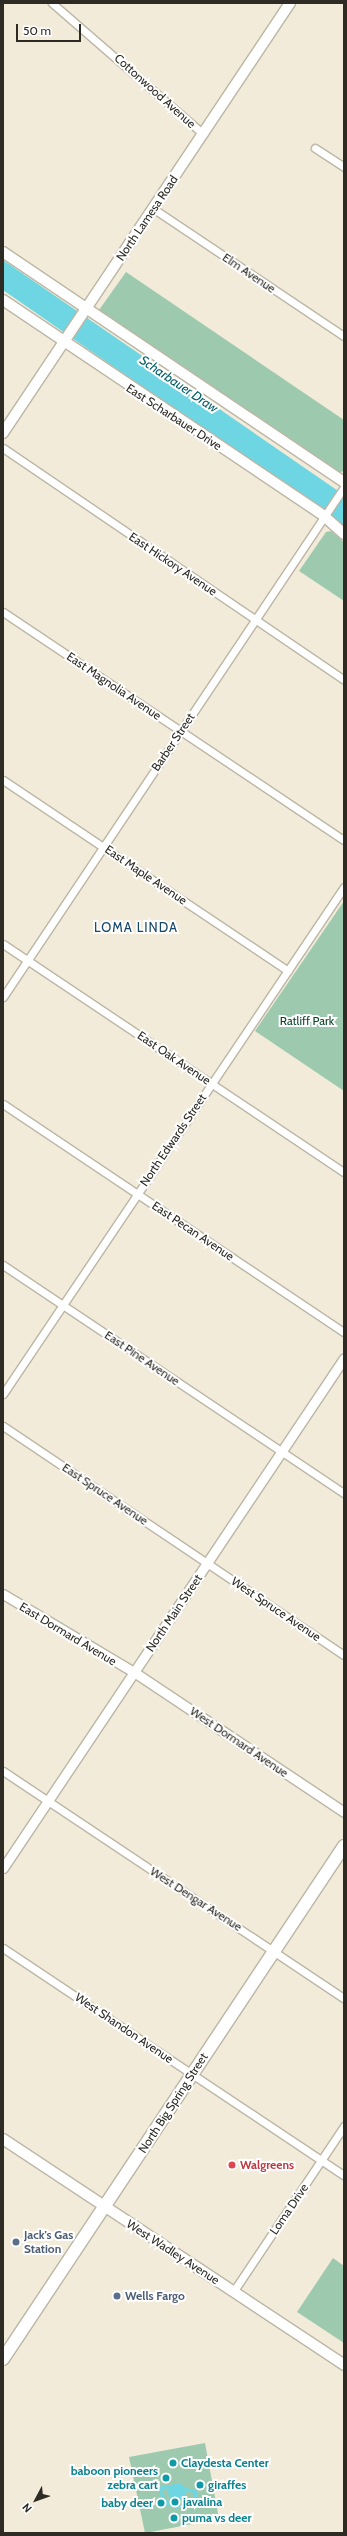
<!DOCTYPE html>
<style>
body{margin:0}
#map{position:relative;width:347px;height:2536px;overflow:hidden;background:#f2ebda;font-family:Cabin,sans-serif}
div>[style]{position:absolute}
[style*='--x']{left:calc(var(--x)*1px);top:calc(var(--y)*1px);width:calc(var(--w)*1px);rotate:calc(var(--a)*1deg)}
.green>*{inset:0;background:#9dcaae}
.water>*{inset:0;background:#6ed5e3}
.round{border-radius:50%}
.stream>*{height:2.5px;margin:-1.25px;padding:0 1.25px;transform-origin:1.25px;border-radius:1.25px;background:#6ed5e3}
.roads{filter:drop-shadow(1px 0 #bcb6a5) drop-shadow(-1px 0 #bcb6a5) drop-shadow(0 1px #bcb6a5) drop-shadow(0 -1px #bcb6a5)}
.minor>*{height:7px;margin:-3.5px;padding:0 3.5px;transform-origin:3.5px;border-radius:3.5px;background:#fff}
.tertiary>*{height:9px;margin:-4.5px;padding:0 4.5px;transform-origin:4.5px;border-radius:4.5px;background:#fff}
.secondary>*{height:10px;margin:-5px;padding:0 5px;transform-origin:5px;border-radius:5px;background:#fff}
.trunk>*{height:12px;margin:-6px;padding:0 6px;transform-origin:6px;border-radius:6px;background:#fff}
.dots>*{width:11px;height:11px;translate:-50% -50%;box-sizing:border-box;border:2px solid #fff;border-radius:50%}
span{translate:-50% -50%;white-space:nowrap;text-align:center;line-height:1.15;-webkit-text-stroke:4px #fff;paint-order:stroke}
.street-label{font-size:12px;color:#2d2b24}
.park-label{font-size:12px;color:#0b472b}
.health-label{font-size:12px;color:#be3a42;font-weight:700}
.left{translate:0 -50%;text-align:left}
.service-label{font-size:12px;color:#4e5e75;font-weight:700}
.culture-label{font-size:12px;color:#0d838f;font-weight:700}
.right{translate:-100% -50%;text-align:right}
.water-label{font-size:13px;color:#02616b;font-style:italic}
.neighbourhood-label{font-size:13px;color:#154569;letter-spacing:1px}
.frame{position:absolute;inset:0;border:4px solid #2d2b24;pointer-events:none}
.north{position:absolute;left:16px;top:2480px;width:40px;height:40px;-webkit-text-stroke:3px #fff;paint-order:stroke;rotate:229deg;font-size:11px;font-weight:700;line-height:16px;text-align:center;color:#2d2b24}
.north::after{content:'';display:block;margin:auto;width:14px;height:18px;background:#2d2b24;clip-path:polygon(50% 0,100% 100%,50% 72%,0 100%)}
.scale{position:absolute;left:16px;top:24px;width:65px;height:18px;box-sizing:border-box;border:2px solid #2d2b24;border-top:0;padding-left:5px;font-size:12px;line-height:14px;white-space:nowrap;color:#2d2b24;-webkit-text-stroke:3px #fff;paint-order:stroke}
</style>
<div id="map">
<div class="green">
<div style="clip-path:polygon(126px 272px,344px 420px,344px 471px,337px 473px,100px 313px,99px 310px)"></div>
<div style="clip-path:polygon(331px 531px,344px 542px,344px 601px,299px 571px,326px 532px)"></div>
<div style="clip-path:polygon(344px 901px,344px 1091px,255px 1031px)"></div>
<div style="clip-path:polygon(333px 2258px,344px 2266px,344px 2343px,297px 2312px)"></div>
<div style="clip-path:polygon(205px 2443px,219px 2519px,145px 2533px,129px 2457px)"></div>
</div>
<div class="water">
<div style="clip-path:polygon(3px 260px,344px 495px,344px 527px,3px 290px)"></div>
<div class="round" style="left:168px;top:2483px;width:18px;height:18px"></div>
</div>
<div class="stream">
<div style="--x:168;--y:2487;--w:7;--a:172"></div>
<div style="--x:161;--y:2488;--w:6;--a:90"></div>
<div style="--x:161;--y:2494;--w:11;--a:56"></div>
<div style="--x:167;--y:2503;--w:10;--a:24"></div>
<div style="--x:176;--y:2507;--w:9;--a:0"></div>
<div style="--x:185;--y:2507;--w:13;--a:-42"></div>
<div style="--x:195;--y:2498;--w:6;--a:-90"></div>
<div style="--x:195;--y:2492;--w:10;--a:-163"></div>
</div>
<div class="roads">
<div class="minor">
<div style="--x:52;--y:3;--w:200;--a:40.9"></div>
<div style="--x:315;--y:148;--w:35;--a:33"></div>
<div style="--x:154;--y:209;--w:229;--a:33.8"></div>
<div style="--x:3;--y:448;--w:412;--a:34.2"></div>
<div style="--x:3;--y:612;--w:410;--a:33.8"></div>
<div style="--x:3;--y:780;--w:343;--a:33.8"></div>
<div style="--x:3;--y:944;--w:410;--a:33.8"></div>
<div style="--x:3;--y:997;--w:613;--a:-56.23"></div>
<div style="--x:3;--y:1104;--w:410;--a:33.8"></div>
<div style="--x:3;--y:1265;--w:410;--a:33.8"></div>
<div style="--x:3;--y:1394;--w:611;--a:-56.08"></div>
<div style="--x:3;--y:1426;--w:411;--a:33.9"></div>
<div style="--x:3;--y:1771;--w:410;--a:33.7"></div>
<div style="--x:3;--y:1948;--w:410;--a:33.7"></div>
<div style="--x:233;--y:2292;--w:200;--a:-56.2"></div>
</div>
<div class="tertiary">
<div style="--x:3;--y:1594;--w:152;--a:30.8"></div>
<div style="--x:134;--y:1672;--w:252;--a:33.7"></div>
<div style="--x:3;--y:1868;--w:613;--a:-56.23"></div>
</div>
<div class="secondary">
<div style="--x:3;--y:252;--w:411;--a:34"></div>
<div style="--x:3;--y:300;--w:387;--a:33.9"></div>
<div style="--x:324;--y:516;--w:27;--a:42"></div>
<div style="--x:3;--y:433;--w:517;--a:-56.28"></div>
<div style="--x:3;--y:2139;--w:409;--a:33.5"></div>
</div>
<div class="trunk">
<div style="--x:3;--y:2359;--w:616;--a:-56.39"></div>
</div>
</div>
<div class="dots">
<div style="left:232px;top:2165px;background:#e0444e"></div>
<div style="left:16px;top:2242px;background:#5c6f8a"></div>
<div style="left:117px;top:2296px;background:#5c6f8a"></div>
<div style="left:173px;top:2463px;background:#0f9aa8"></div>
<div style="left:166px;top:2478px;background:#0f9aa8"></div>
<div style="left:200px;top:2485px;background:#0f9aa8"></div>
<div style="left:175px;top:2502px;background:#0f9aa8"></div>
<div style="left:161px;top:2503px;background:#0f9aa8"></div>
<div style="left:174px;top:2518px;background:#0f9aa8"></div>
</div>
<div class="street-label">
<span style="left:155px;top:91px;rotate:42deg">Cottonwood Avenue</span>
<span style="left:147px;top:218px;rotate:-56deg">North Lamesa Road</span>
<span style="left:249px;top:273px;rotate:34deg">Elm Avenue</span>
<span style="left:174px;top:417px;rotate:33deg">East Scharbauer Drive</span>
<span style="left:173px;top:564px;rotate:34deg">East Hickory Avenue</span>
<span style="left:114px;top:686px;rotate:34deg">East Magnolia Avenue</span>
<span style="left:173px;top:742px;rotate:-56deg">Barber Street</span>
<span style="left:146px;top:875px;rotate:34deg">East Maple Avenue</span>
<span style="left:174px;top:1058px;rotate:34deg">East Oak Avenue</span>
<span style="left:173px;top:1140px;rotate:-56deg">North Edwards Street</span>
<span style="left:193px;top:1231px;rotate:34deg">East Pecan Avenue</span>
<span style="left:142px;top:1358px;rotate:34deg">East Pine Avenue</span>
<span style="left:105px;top:1494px;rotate:34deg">East Spruce Avenue</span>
<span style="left:276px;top:1609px;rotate:34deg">West Spruce Avenue</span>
<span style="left:174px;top:1613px;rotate:-56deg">North Main Street</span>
<span style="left:68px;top:1634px;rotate:31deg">East Dormard Avenue</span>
<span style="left:239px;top:1742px;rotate:34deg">West Dormard Avenue</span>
<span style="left:196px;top:1899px;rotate:33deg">West Dengar Avenue</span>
<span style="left:124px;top:2028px;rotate:34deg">West Shandon Avenue</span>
<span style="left:173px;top:2103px;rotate:-57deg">North Big Spring Street</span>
<span style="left:289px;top:2209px;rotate:-56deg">Loma Drive</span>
<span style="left:173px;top:2252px;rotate:33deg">West Wadley Avenue</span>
</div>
<div class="park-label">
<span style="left:307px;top:1021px">Ratliff Park</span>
</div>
<div class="health-label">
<span class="left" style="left:240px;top:2165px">Walgreens</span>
</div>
<div class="service-label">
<span class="left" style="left:24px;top:2242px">Jack's Gas<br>Station</span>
<span class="left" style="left:125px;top:2296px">Wells Fargo</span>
</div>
<div class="culture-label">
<span class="left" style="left:181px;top:2463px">Claydesta Center</span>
<span class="right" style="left:158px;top:2478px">baboon pioneers<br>zebra cart</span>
<span class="left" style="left:208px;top:2485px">giraffes</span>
<span class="left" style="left:183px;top:2502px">javalina</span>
<span class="right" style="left:153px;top:2503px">baby deer</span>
<span class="left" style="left:182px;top:2518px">puma vs deer</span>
</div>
<div class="water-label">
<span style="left:179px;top:384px;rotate:34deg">Scharbauer Draw</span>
</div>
<div class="neighbourhood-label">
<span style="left:136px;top:927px">LOMA LINDA</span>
</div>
<div class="frame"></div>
<div class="north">N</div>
<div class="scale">50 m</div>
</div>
